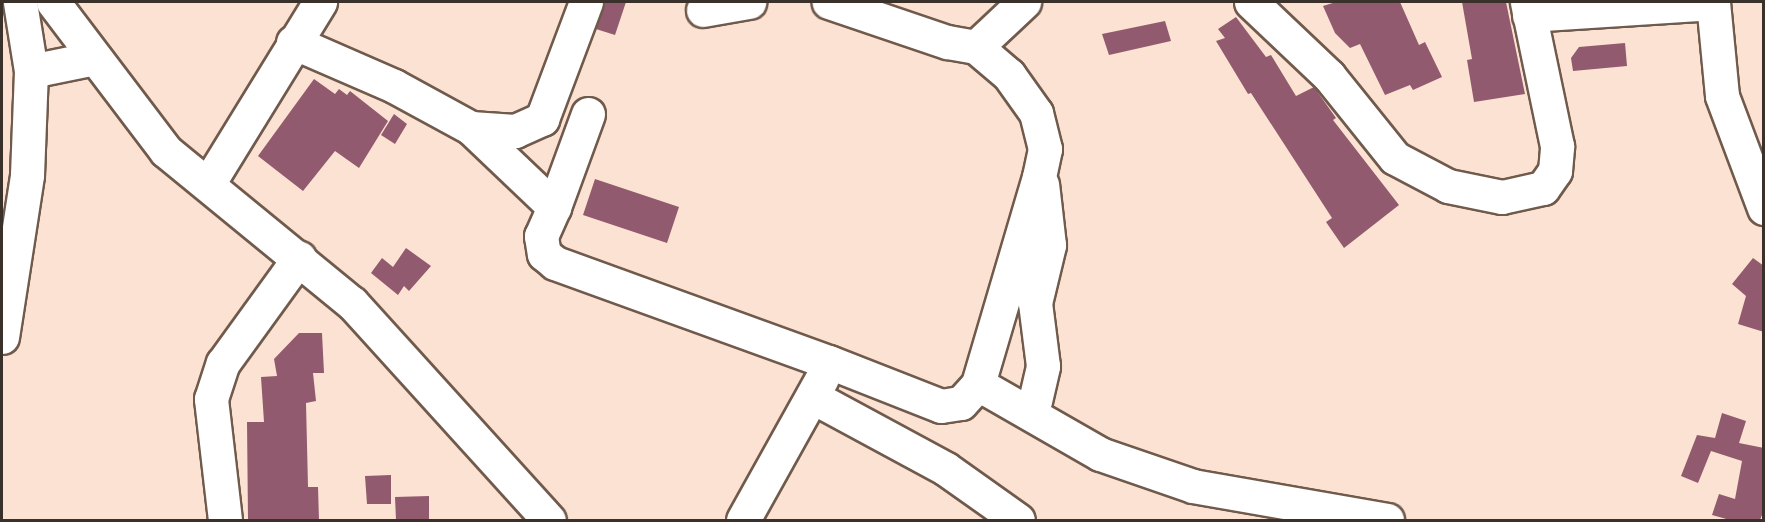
<!DOCTYPE html>
<style>
body{margin:0}
#map{position:relative;width:1765px;height:522px;overflow:hidden;background:#fbe2d2;font-family:"Source Sans 3",sans-serif}
div>[style]{position:absolute}
[style*='--x']{left:calc(var(--x)*1px);top:calc(var(--y)*1px);width:calc(var(--w)*1px);rotate:calc(var(--a)*1deg)}
.building>*{inset:0;background:#925a6f}
.roads{filter:drop-shadow(2px 0 #705a4c) drop-shadow(-2px 0 #705a4c) drop-shadow(0 2px #705a4c) drop-shadow(0 -2px #705a4c)}
.minor>*{height:33px;margin:-16.5px;padding:0 16.5px;transform-origin:16.5px;border-radius:16.5px;background:#fff}
.major>*{height:33px;margin:-16.5px;padding:0 16.5px;transform-origin:16.5px;border-radius:16.5px;background:#fff}
span{translate:-50% -50%;white-space:nowrap;text-align:center;line-height:1.15;-webkit-text-stroke:6px #fbe2d2;paint-order:stroke}
.frame{position:absolute;inset:0;border:3px solid #3a312a;pointer-events:none}
</style>
<div id="map">
<div class="building">
<div style="clip-path:polygon(604px 2px,626px 2px,615px 35px,596px 29px)"></div>
<div style="clip-path:polygon(1336px 2px,1400px 2px,1419px 45px,1425px 42px,1442px 77px,1413px 90px,1410px 85px,1385px 95px,1360px 44px,1350px 48px,1335px 33px,1323px 6px)"></div>
<div style="clip-path:polygon(1462px 2px,1506px 2px,1525px 94px,1474px 102px,1467px 60px,1472px 59px)"></div>
<div style="clip-path:polygon(1236px 17px,1266px 57px,1271px 55px,1296px 96px,1314px 87px,1336px 118px,1333px 120px,1399px 205px,1344px 248px,1326px 222px,1332px 218px,1251px 93px,1248px 94px,1216px 41px,1225px 38px,1218px 29px)"></div>
<div style="clip-path:polygon(1165px 21px,1171px 41px,1109px 55px,1102px 34px)"></div>
<div style="clip-path:polygon(1625px 43px,1627px 66px,1573px 71px,1571px 58px,1579px 47px)"></div>
<div style="clip-path:polygon(314px 79px,335px 94px,339px 89px,347px 95px,350px 91px,388px 121px,359px 168px,335px 151px,303px 191px,258px 156px)"></div>
<div style="clip-path:polygon(394px 114px,407px 124px,395px 144px,381px 135px)"></div>
<div style="clip-path:polygon(595px 179px,679px 207px,667px 243px,583px 215px)"></div>
<div style="clip-path:polygon(406px 248px,431px 266px,409px 291px,404px 286px,398px 295px,371px 273px,382px 258px,393px 267px)"></div>
<div style="clip-path:polygon(1753px 258px,1764px 266px,1764px 332px,1738px 324px,1746px 296px,1732px 284px)"></div>
<div style="clip-path:polygon(299px 333px,322px 333px,324px 373px,313px 373px,316px 401px,306px 403px,308px 487px,318px 487px,319px 520px,248px 520px,247px 422px,264px 422px,261px 377px,277px 376px,274px 359px)"></div>
<div style="clip-path:polygon(1722px 413px,1746px 421px,1739px 443px,1764px 448px,1764px 510px,1760px 520px,1730px 520px,1712px 515px,1719px 494px,1735px 499px,1742px 461px,1711px 451px,1698px 483px,1681px 476px,1697px 435px,1715px 438px)"></div>
<div style="clip-path:polygon(391px 475px,391px 504px,367px 504px,365px 476px)"></div>
<div style="clip-path:polygon(429px 496px,429px 520px,396px 520px,395px 497px)"></div>
</div>
<div class="roads">
<div class="minor">
<div style="--x:53;--y:2;--w:187;--a:52.8"></div>
<div style="--x:166;--y:151;--w:240;--a:39.3"></div>
<div style="--x:352;--y:303;--w:293;--a:47.8"></div>
<div style="--x:1251;--y:2;--w:108;--a:43.5"></div>
<div style="--x:1329;--y:76;--w:105;--a:51.2"></div>
<div style="--x:1395;--y:158;--w:60;--a:27.8"></div>
<div style="--x:1448;--y:186;--w:55;--a:11.5"></div>
<div style="--x:1502;--y:197;--w:42;--a:-12.4"></div>
<div style="--x:1543;--y:188;--w:21;--a:-55"></div>
<div style="--x:1555;--y:171;--w:25;--a:-85"></div>
<div style="--x:1557;--y:146;--w:147;--a:-101.8"></div>
<div style="--x:703;--y:10;--w:47;--a:-9.9"></div>
<div style="--x:1529;--y:15;--w:184;--a:-3.7"></div>
<div style="--x:293;--y:42;--w:110;--a:23.5"></div>
<div style="--x:394;--y:86;--w:88;--a:28.6"></div>
<div style="--x:471;--y:128;--w:115;--a:43.6"></div>
<div style="--x:976;--y:47;--w:66;--a:-43.2"></div>
<div style="--x:31;--y:71;--w:65;--a:-11.5"></div>
<div style="--x:588;--y:114;--w:99;--a:110.1"></div>
<div style="--x:554;--y:207;--w:32;--a:114"></div>
<div style="--x:541;--y:236;--w:18;--a:81"></div>
<div style="--x:544;--y:254;--w:14;--a:39"></div>
<div style="--x:555;--y:263;--w:291;--a:19.9"></div>
<div style="--x:829;--y:362;--w:120;--a:21.4"></div>
<div style="--x:941;--y:406;--w:20;--a:-9"></div>
<div style="--x:961;--y:403;--w:25;--a:-48"></div>
<div style="--x:978;--y:384;--w:216;--a:-73.6"></div>
<div style="--x:1039;--y:177;--w:29;--a:-78"></div>
<div style="--x:1045;--y:149;--w:37;--a:-104"></div>
<div style="--x:1036;--y:113;--w:47;--a:-125.4"></div>
<div style="--x:1009;--y:75;--w:43;--a:-139.7"></div>
<div style="--x:976;--y:47;--w:29;--a:-170"></div>
<div style="--x:947;--y:42;--w:125;--a:-161.3"></div>
<div style="--x:471;--y:128;--w:44;--a:3.9"></div>
<div style="--x:515;--y:131;--w:30;--a:-24"></div>
<div style="--x:542;--y:119;--w:125;--a:-69.4"></div>
<div style="--x:208;--y:184;--w:214;--a:-58.4"></div>
<div style="--x:2;--y:337;--w:164;--a:-81.2"></div>
<div style="--x:27;--y:175;--w:104;--a:-87.8"></div>
<div style="--x:31;--y:71;--w:70;--a:-99.1"></div>
<div style="--x:978;--y:384;--w:141;--a:29.8"></div>
<div style="--x:1100;--y:454;--w:98;--a:19"></div>
<div style="--x:1193;--y:486;--w:197;--a:9.9"></div>
<div style="--x:813;--y:397;--w:151;--a:28.4"></div>
<div style="--x:946;--y:469;--w:88;--a:35.3"></div>
<div style="--x:1035;--y:401;--w:36;--a:-77"></div>
<div style="--x:1043;--y:366;--w:64;--a:-97.2"></div>
<div style="--x:1035;--y:303;--w:60;--a:-76.4"></div>
<div style="--x:1049;--y:245;--w:61;--a:-96.5"></div>
<div style="--x:225;--y:520;--w:122;--a:-96.6"></div>
<div style="--x:211;--y:399;--w:38;--a:-72"></div>
<div style="--x:223;--y:363;--w:130;--a:-54.1"></div>
<div style="--x:743;--y:520;--w:162;--a:-60.9"></div>
</div>
<div class="major">
<div style="--x:1713;--y:2;--w:94;--a:84.5"></div>
<div style="--x:1722;--y:96;--w:120;--a:69.4"></div>
</div>
</div>
<div class="frame"></div>
</div>
